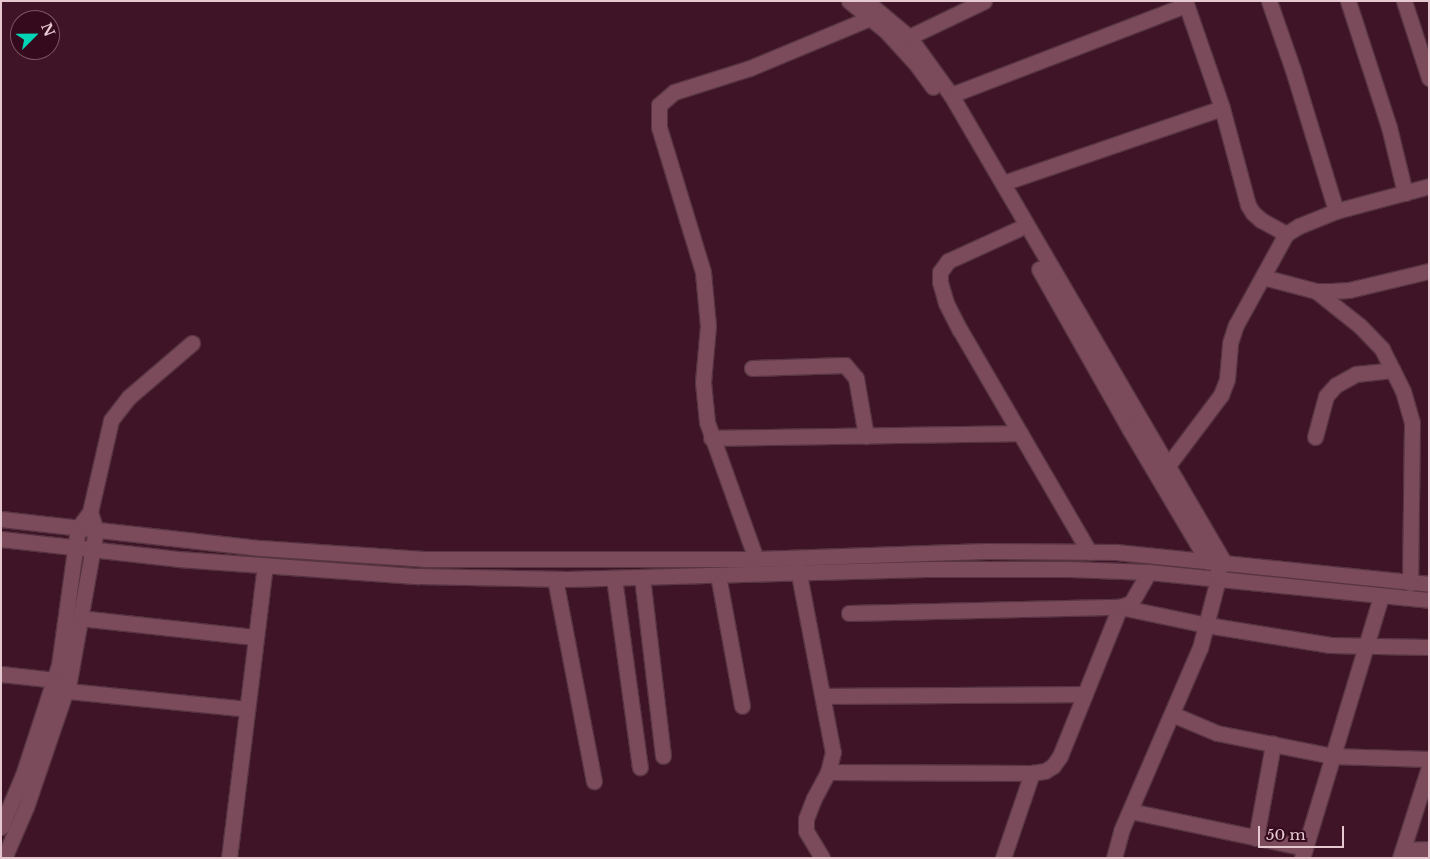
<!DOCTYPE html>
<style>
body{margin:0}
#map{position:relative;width:1430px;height:859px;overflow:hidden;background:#3f1426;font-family:"Libre Baskerville",serif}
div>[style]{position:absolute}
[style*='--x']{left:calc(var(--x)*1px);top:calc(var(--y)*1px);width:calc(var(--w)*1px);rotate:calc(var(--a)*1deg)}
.roads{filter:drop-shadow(1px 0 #563441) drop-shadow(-1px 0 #563441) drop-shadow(0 1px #563441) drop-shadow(0 -1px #563441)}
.minor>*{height:15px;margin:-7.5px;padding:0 7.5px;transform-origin:7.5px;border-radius:7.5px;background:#7b4a5b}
span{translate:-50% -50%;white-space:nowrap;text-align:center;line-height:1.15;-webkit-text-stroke:4px #340a1c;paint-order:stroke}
.frame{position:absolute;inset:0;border:2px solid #e6c8d1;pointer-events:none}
.north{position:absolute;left:10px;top:10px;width:50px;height:50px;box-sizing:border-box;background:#340a1c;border:1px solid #7b5664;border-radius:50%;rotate:67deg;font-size:14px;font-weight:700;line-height:20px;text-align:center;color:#e6c8d1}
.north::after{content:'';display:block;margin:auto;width:18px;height:22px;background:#01d5b6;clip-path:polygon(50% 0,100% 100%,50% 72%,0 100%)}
.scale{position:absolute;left:1258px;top:826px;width:86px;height:22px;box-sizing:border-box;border:2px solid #e6c8d1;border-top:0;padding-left:6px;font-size:15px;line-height:18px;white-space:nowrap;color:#e6c8d1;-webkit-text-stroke:4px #340a1c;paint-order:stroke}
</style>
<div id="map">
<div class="roads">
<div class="minor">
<div style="--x:849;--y:1;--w:48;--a:39"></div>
<div style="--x:886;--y:31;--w:46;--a:47.6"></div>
<div style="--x:917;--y:65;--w:27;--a:54"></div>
<div style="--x:866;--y:1;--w:56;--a:39.9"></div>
<div style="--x:909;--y:37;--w:72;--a:54.1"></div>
<div style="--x:951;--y:95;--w:543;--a:59.71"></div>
<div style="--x:1185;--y:1;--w:113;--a:70.9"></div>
<div style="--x:1222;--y:108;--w:100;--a:75"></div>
<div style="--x:1248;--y:205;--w:9;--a:58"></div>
<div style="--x:1253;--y:213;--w:11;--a:41"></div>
<div style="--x:1261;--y:220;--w:29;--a:29"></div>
<div style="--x:1269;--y:1;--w:73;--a:70.8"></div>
<div style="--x:1293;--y:70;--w:147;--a:73"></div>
<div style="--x:1348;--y:1;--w:133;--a:72"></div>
<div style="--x:1389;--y:127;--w:68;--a:76.4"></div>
<div style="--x:1404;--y:1;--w:81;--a:72"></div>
<div style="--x:909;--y:37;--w:83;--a:-25.6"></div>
<div style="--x:951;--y:95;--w:252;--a:-21"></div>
<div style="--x:1003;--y:183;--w:231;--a:-18.9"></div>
<div style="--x:1018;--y:229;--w:77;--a:155.4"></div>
<div style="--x:948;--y:261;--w:14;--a:126"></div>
<div style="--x:940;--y:272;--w:10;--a:90"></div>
<div style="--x:940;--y:282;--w:22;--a:74"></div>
<div style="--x:946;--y:303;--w:30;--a:63"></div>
<div style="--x:960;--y:330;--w:257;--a:59.8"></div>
<div style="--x:1039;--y:269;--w:185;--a:60.5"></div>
<div style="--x:1130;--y:430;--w:153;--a:59.4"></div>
<div style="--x:1263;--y:277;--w:55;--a:14.8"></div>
<div style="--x:1316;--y:291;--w:16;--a:0"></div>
<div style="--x:1332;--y:291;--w:17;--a:-3"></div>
<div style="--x:1349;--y:290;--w:82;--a:-13.4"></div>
<div style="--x:1316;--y:291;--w:56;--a:38.5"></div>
<div style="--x:1360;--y:326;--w:32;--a:46"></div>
<div style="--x:1382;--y:349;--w:47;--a:63.4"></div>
<div style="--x:1403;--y:391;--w:33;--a:74"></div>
<div style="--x:1412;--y:423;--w:160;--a:90.7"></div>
<div style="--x:752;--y:368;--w:93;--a:-1.8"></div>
<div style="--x:845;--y:365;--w:17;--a:50"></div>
<div style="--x:856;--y:378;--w:59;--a:80.2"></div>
<div style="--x:1315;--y:437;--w:42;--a:-75"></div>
<div style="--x:1326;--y:396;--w:15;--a:-48"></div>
<div style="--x:1336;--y:385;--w:23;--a:-29"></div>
<div style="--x:1356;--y:374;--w:37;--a:-6"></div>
<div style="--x:711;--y:438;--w:309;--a:-0.9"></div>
<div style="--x:1163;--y:472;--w:96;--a:-53"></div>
<div style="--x:1221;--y:395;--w:17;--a:-69"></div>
<div style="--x:1227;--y:379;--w:36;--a:-85"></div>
<div style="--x:1230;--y:343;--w:19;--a:-72"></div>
<div style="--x:1236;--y:325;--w:104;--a:-61.2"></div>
<div style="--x:1286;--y:234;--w:15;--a:-32"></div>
<div style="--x:1299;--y:226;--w:40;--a:-22"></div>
<div style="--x:1336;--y:211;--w:96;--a:-15"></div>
<div style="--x:90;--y:512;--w:94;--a:-77.1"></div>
<div style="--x:111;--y:420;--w:29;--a:-52"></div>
<div style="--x:129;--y:397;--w:83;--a:-40.6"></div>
<div style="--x:1;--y:519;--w:261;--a:6.4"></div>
<div style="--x:260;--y:548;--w:164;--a:3.8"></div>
<div style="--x:424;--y:559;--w:332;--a:0"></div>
<div style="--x:756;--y:559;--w:231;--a:-2"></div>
<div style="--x:987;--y:551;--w:129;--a:0.4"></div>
<div style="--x:1116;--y:552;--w:315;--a:5.8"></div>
<div style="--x:1;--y:539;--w:178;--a:6.4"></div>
<div style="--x:178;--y:559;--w:241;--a:4.1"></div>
<div style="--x:418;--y:576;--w:149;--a:1.2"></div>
<div style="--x:567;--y:579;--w:358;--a:-1.6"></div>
<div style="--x:925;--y:569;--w:145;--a:0"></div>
<div style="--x:1070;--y:569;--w:79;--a:2.2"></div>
<div style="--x:1149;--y:572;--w:281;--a:5.7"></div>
<div style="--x:756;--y:559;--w:145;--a:-109.7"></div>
<div style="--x:707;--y:422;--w:40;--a:-95.7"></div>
<div style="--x:703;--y:382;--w:56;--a:-84.9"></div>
<div style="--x:708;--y:326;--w:54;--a:-95.3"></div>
<div style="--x:703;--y:272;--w:152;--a:-106.9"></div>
<div style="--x:659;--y:127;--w:22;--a:-90"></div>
<div style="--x:659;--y:105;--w:20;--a:-41"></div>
<div style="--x:674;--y:92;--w:80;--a:-17.5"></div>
<div style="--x:750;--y:68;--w:130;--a:-22.6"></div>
<div style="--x:797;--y:564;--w:191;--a:79.2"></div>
<div style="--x:833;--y:752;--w:21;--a:104"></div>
<div style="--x:828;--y:772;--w:30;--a:118"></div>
<div style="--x:814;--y:798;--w:22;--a:111"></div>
<div style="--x:806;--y:819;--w:12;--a:90"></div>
<div style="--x:806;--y:831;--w:31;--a:59"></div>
<div style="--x:718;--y:575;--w:133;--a:79.6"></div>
<div style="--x:642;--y:577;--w:180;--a:83.3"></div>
<div style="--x:614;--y:578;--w:191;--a:82.2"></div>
<div style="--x:555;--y:579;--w:206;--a:79.1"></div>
<div style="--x:849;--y:613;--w:271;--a:-1.3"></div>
<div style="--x:1120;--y:607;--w:89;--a:11.7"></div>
<div style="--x:1207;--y:625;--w:125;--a:9.2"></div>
<div style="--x:1330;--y:645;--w:99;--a:1.2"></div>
<div style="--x:80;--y:618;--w:177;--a:6.2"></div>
<div style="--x:1;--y:674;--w:63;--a:6.3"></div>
<div style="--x:58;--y:690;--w:190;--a:5.7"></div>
<div style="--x:823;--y:696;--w:262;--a:-0.4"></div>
<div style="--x:1172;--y:714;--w:49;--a:22.9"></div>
<div style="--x:1217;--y:733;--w:117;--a:11.3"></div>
<div style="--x:1332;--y:756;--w:97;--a:1.8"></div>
<div style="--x:828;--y:772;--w:204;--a:0.3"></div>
<div style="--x:1032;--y:773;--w:13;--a:-9"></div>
<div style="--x:1045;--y:771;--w:9;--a:-32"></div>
<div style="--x:1053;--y:766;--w:12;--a:-55"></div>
<div style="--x:1060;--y:756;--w:161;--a:-68.1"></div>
<div style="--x:1120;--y:607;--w:12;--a:-20"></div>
<div style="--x:1131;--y:603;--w:36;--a:-60"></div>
<div style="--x:1130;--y:811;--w:179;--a:11.9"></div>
<div style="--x:1;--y:827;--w:56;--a:-67.1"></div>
<div style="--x:23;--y:775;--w:116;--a:-71.9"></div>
<div style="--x:59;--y:665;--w:138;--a:-82.1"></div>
<div style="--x:78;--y:528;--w:20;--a:-53"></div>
<div style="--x:90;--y:512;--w:19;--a:72"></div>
<div style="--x:96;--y:530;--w:153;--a:100.1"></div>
<div style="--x:69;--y:681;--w:133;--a:108.8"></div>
<div style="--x:26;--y:807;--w:56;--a:113.3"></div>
<div style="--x:1256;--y:838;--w:96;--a:-79.7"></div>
<div style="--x:1403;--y:850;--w:26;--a:-2"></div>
<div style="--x:229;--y:858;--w:294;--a:-83"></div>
<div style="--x:1003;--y:858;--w:90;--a:-71.2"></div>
<div style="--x:1114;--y:858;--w:28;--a:-75"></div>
<div style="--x:1121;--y:831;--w:199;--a:-66.7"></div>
<div style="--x:1200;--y:648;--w:71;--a:-75.4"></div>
<div style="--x:1218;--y:579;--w:9;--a:-90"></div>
<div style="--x:1302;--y:858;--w:274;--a:-73.2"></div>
<div style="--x:1400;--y:858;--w:96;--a:-72.3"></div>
</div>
</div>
<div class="frame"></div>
<div class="north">N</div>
<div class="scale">50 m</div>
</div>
